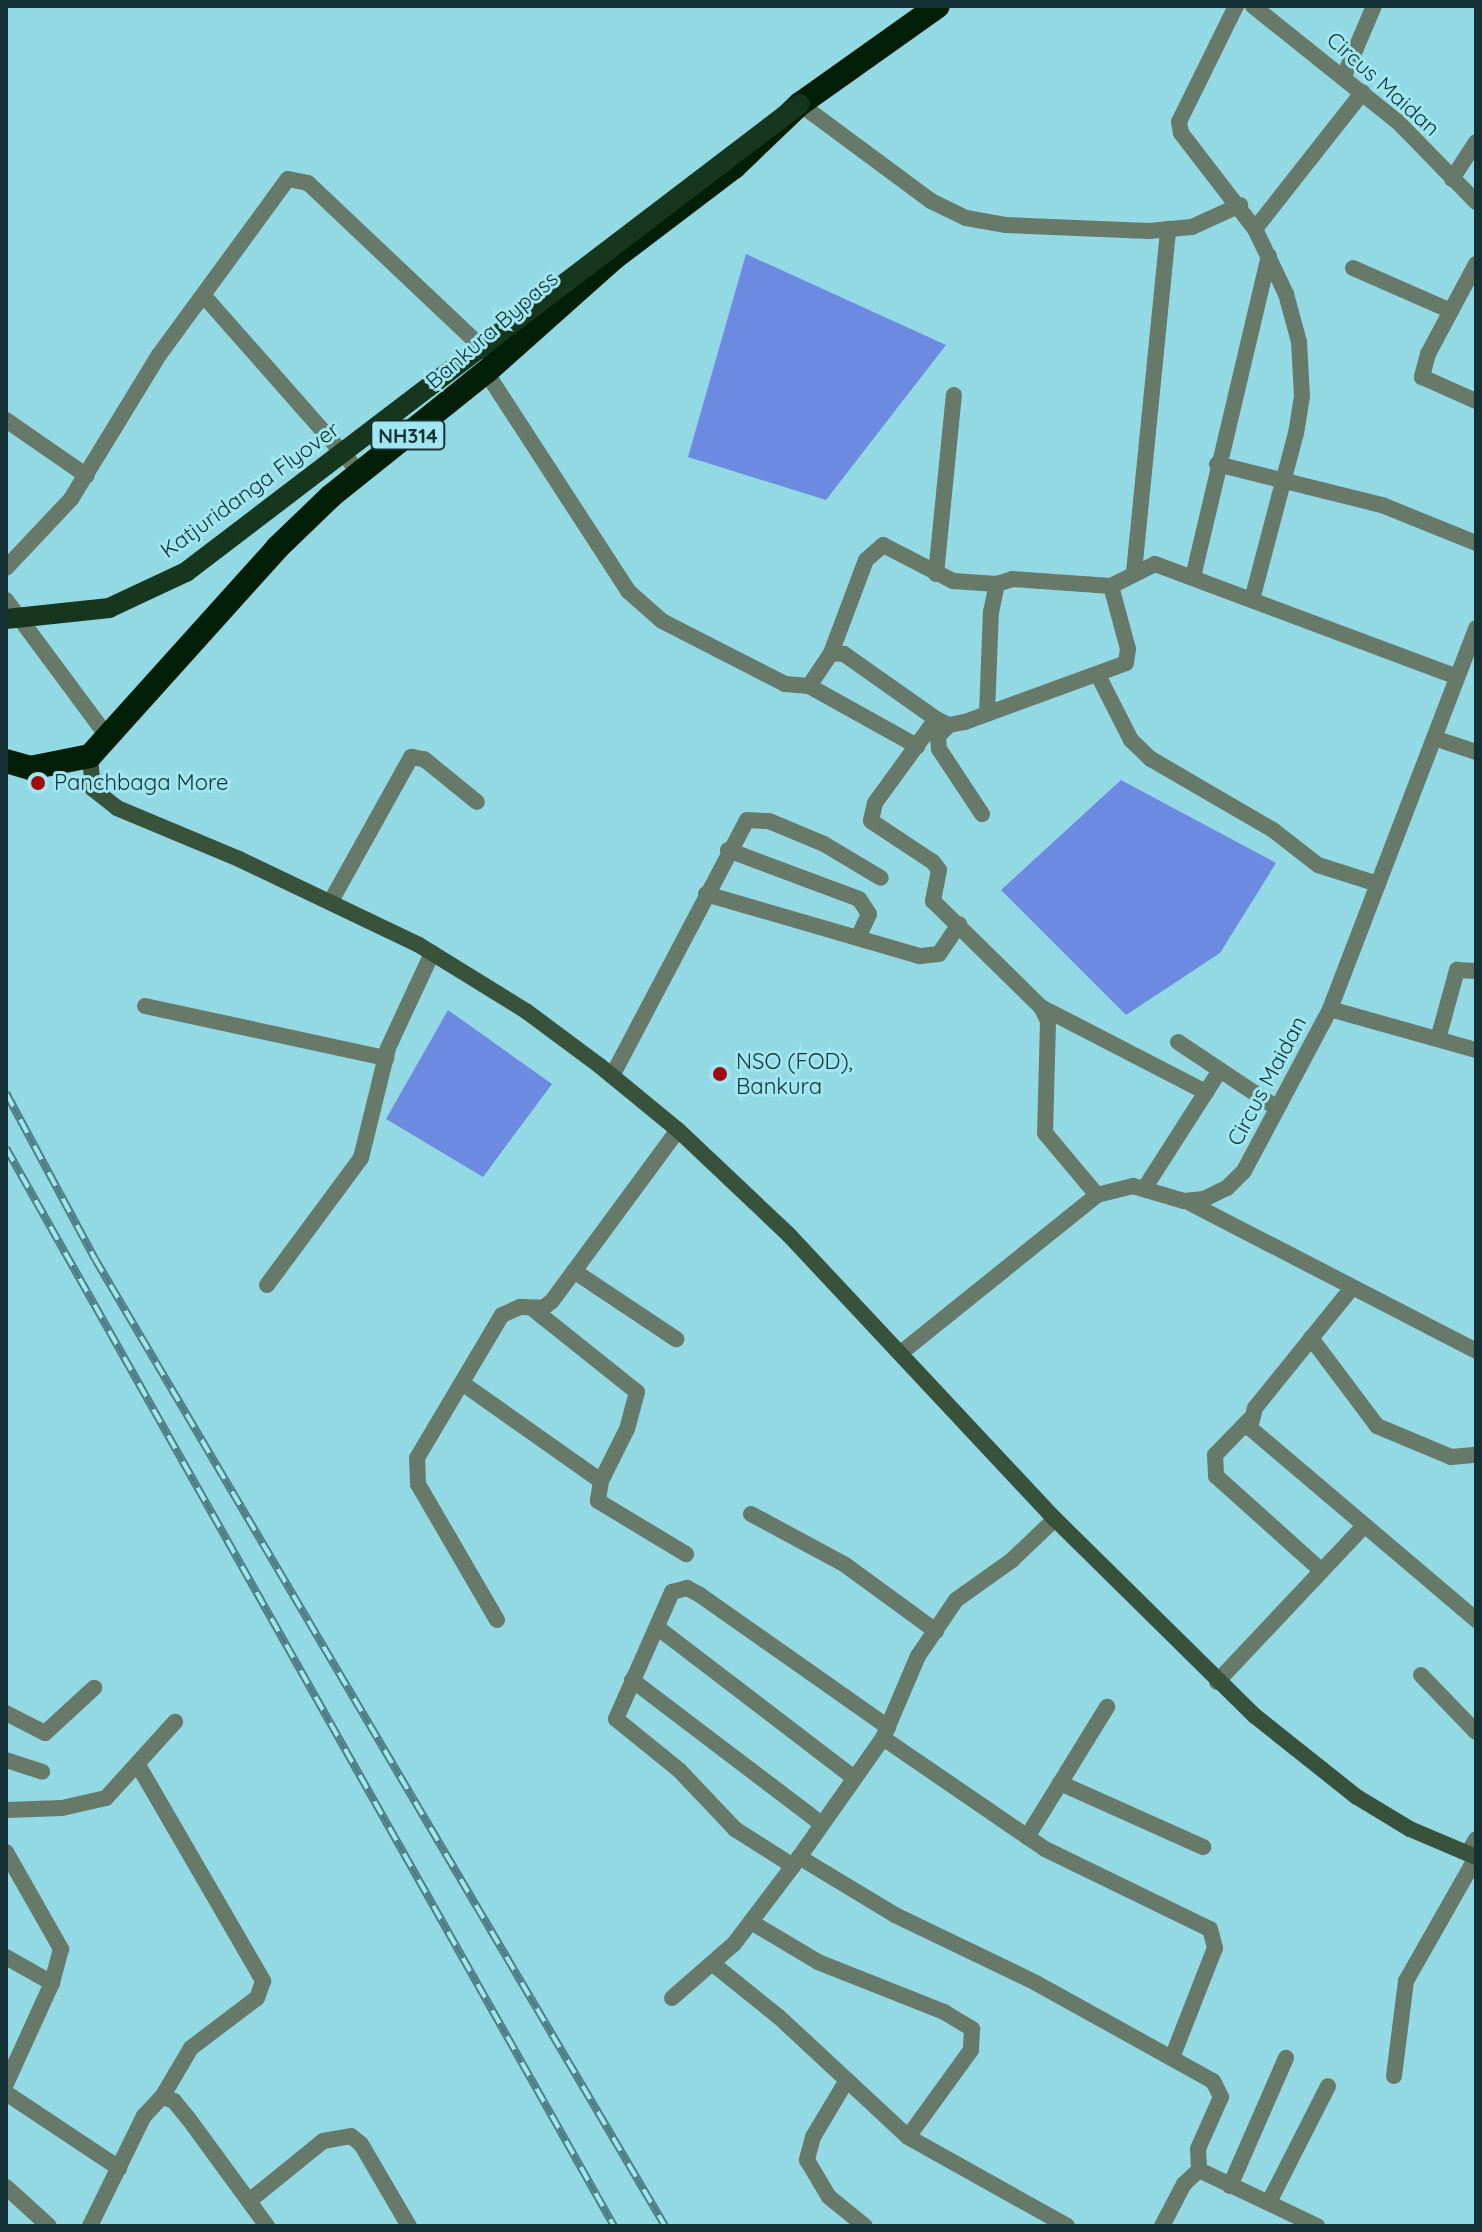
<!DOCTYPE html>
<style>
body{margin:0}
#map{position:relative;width:1482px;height:2232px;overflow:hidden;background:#93d9e4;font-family:Quicksand,sans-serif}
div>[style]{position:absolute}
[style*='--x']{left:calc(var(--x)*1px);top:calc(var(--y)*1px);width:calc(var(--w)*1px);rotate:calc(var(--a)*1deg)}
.water>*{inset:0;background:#6d8ae1}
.street>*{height:16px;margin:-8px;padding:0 8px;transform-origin:8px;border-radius:8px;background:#677969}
.secondary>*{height:16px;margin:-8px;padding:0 8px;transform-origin:8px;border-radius:8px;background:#38523c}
.highway>*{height:24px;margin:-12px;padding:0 12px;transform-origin:12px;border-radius:12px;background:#011e07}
.rail>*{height:8px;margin-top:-4px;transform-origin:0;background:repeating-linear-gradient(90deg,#a0e6f1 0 15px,#4f7f86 0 30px);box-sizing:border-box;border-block:2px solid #4f7f86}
.primary-bridge>*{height:20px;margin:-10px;padding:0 10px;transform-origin:10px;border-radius:10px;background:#16371d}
.dots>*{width:22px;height:22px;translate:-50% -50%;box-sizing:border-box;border:4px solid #a0e6f1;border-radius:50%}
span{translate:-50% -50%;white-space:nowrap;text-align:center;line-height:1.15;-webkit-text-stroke:6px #a0e6f1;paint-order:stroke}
.shield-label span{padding:2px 6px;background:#a0e6f1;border:2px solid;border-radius:6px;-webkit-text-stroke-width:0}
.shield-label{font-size:20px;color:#143135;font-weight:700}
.street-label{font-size:22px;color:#143135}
.poi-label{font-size:22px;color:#143135}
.left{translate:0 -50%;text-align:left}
.frame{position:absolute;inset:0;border:8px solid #143135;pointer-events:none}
</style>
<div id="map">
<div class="water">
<div style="clip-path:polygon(746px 254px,946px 345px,826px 500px,688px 457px)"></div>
<div style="clip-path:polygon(1121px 780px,1276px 863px,1220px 953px,1126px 1015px,1001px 890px)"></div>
<div style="clip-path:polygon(448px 1010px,552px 1084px,483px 1177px,386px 1119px)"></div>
</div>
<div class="street">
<div style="--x:1236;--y:6;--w:129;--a:116.2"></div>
<div style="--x:1179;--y:122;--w:11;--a:80"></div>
<div style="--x:1181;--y:133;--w:121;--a:52.4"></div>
<div style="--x:1255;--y:229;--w:72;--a:64.5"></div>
<div style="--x:1286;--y:294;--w:50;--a:74.8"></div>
<div style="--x:1299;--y:342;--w:54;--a:86.8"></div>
<div style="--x:1302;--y:396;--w:37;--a:99"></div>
<div style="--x:1296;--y:433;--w:172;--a:104.8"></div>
<div style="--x:1253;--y:6;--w:186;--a:38.7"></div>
<div style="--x:1398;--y:122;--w:112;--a:45.7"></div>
<div style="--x:1344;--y:76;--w:76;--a:-66.8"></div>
<div style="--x:800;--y:104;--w:163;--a:36.5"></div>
<div style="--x:931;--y:201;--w:39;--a:26"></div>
<div style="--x:966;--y:218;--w:41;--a:9.9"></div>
<div style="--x:1006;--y:225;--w:143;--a:2.4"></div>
<div style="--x:1149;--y:231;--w:43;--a:-5.3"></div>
<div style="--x:1192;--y:227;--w:53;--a:-24.6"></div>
<div style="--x:1452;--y:179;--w:44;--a:-57"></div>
<div style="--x:1255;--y:229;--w:174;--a:-51.8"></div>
<div style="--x:1476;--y:264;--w:102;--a:118.1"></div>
<div style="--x:1428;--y:354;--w:24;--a:105"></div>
<div style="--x:1422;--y:377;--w:59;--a:24"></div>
<div style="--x:1353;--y:268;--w:107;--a:23.7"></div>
<div style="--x:204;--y:296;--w:236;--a:48.6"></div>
<div style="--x:486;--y:372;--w:261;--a:57"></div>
<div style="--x:628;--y:591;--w:45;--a:41.4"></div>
<div style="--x:662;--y:621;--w:138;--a:27.1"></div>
<div style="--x:785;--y:684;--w:24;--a:5"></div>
<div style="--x:809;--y:686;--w:40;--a:-56"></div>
<div style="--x:831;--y:653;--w:13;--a:4"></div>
<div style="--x:844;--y:654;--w:113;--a:35.2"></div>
<div style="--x:936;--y:719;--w:14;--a:25"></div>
<div style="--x:949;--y:725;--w:16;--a:-11"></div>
<div style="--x:965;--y:722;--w:171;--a:-20.1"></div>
<div style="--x:1126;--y:663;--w:14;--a:-82"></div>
<div style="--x:1128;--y:649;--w:65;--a:-105.1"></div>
<div style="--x:6;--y:420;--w:98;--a:34.7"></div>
<div style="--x:1217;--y:464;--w:170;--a:14"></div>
<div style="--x:1382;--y:505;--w:101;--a:22"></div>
<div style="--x:6;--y:568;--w:95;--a:-46.7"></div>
<div style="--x:71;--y:499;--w:169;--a:-58.6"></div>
<div style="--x:159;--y:355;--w:218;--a:-53.8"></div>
<div style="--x:288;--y:179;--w:20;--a:11"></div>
<div style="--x:308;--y:183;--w:248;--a:43.4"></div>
<div style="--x:1134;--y:572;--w:345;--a:-84.3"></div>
<div style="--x:936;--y:574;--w:180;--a:-84.3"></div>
<div style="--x:1193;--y:577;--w:330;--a:-76.7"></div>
<div style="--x:6;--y:600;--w:174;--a:53.4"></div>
<div style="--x:831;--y:653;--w:99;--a:-69.4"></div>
<div style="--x:866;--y:560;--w:23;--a:-41"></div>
<div style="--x:883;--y:545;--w:79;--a:27.2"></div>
<div style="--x:953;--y:581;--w:44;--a:3.9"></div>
<div style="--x:1098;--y:675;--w:73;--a:63.1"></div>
<div style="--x:1131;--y:740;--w:28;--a:44"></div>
<div style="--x:1151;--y:759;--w:141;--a:30.2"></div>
<div style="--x:1273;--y:830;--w:57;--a:37.9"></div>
<div style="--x:1318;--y:865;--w:63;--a:17.6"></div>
<div style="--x:809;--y:686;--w:124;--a:29.1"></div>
<div style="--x:987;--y:714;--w:102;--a:-87.8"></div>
<div style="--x:991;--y:612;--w:29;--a:-78"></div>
<div style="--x:997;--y:584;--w:16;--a:-18"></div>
<div style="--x:1012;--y:579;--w:99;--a:4"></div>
<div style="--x:1111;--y:586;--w:49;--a:-26.6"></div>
<div style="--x:1155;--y:564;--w:322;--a:20.5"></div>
<div style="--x:936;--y:719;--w:104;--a:126"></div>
<div style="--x:875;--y:803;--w:18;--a:103"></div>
<div style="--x:871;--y:821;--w:74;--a:33.5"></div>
<div style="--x:933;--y:862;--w:10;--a:53"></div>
<div style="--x:939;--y:870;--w:32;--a:101"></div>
<div style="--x:933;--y:901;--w:151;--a:44.5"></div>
<div style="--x:1041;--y:1007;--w:16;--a:63"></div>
<div style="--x:1048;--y:1021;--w:112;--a:91.5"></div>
<div style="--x:1045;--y:1133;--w:81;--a:50"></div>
<div style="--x:949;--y:725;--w:16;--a:135"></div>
<div style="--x:938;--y:736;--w:13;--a:86"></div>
<div style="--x:939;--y:749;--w:78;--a:56.5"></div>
<div style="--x:1434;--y:738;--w:44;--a:18.4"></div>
<div style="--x:728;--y:850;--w:140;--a:20.5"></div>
<div style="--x:859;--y:899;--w:18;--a:56"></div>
<div style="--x:869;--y:914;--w:26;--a:115"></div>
<div style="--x:706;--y:894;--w:223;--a:16.2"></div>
<div style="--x:920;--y:956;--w:19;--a:-6"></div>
<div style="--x:939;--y:954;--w:36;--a:-56"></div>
<div style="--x:331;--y:901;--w:165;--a:-60.9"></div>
<div style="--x:411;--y:757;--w:13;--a:9"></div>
<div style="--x:424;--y:759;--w:68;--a:39.1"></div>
<div style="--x:145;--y:1006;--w:247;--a:12.2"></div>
<div style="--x:1041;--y:1007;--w:186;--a:27.3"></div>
<div style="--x:1330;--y:1009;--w:152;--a:15.7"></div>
<div style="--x:1438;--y:1039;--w:72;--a:-74.6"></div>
<div style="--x:1457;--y:970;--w:19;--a:3"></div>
<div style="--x:1178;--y:1042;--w:119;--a:33.7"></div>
<div style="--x:612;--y:1076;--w:289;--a:-62.2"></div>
<div style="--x:747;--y:820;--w:22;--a:3"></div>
<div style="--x:769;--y:821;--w:60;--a:22.7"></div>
<div style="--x:824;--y:844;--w:66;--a:30.8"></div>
<div style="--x:1144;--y:1189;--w:141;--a:-57.4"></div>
<div style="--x:1186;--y:1201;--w:326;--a:27.3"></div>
<div style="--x:574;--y:1271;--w:123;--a:33.7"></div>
<div style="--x:267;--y:1285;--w:158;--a:-53.5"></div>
<div style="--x:361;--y:1158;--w:113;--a:-76.2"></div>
<div style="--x:388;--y:1048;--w:105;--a:-65.1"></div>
<div style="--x:1351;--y:1289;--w:153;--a:128.9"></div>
<div style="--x:1255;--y:1408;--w:21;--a:104"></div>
<div style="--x:1250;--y:1428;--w:297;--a:40.3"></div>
<div style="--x:533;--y:1309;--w:133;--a:38.6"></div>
<div style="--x:637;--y:1392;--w:38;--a:105"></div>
<div style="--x:627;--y:1429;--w:58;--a:116.6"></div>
<div style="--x:601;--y:1481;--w:20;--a:99"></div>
<div style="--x:598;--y:1501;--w:103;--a:31.1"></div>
<div style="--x:1311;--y:1338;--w:110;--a:53.1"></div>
<div style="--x:1377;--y:1426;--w:80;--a:22.7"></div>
<div style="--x:1451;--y:1457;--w:25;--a:-5"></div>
<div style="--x:902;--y:1352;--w:250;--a:-38.8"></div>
<div style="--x:1097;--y:1195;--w:37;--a:-14"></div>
<div style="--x:1133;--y:1186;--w:53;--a:16.4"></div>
<div style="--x:1184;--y:1201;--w:20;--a:-6"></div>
<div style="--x:1204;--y:1199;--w:25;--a:-26"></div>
<div style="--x:1227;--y:1188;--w:24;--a:-45"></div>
<div style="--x:1244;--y:1171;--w:183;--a:-62"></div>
<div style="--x:1330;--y:1009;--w:408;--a:-69"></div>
<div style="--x:462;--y:1383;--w:170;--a:35.2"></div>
<div style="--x:1250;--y:1419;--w:50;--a:134.2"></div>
<div style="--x:1215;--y:1455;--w:21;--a:87"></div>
<div style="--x:1216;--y:1476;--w:142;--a:41.9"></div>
<div style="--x:751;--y:1514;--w:106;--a:28.3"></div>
<div style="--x:844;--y:1564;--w:114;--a:36.1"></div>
<div style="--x:497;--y:1620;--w:157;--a:-120.2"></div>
<div style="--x:418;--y:1484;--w:26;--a:-92"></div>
<div style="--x:417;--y:1458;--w:166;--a:-59.3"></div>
<div style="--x:502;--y:1315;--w:20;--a:-24"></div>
<div style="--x:520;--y:1307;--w:23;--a:2"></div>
<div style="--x:543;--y:1308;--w:11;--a:-38"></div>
<div style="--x:552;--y:1301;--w:212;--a:-53.6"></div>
<div style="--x:658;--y:1628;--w:247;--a:37.4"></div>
<div style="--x:1421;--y:1675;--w:79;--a:46"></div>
<div style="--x:632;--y:1680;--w:238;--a:37.2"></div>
<div style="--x:1217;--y:1682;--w:213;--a:-46.7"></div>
<div style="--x:6;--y:1713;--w:44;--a:27.1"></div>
<div style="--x:45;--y:1733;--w:67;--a:-42.6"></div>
<div style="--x:883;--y:1738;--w:196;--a:34.4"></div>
<div style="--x:1045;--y:1849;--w:183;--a:25.9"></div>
<div style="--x:1210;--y:1929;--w:20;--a:75"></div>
<div style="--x:1215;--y:1948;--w:115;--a:111.4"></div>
<div style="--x:6;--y:1760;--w:38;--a:18"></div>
<div style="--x:138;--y:1765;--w:250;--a:59.9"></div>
<div style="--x:263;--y:1981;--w:18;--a:109"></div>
<div style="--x:257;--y:1998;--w:83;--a:142.9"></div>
<div style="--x:191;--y:2048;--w:57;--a:120.6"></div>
<div style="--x:1060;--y:1783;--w:157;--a:24.1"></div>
<div style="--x:6;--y:1810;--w:56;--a:-2"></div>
<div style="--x:62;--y:1808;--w:45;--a:-12.8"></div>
<div style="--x:106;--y:1798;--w:103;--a:-47.8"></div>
<div style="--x:1027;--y:1837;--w:153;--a:-58.4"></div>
<div style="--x:6;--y:1852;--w:112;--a:60.4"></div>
<div style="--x:61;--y:1949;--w:35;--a:105"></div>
<div style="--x:52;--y:1983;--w:111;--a:114.5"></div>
<div style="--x:1468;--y:1853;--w:16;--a:-60"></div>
<div style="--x:799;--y:1857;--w:112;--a:31.1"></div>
<div style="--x:895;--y:1915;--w:157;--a:25.7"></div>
<div style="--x:1036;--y:1983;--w:202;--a:29"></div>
<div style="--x:1213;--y:2081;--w:18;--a:63"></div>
<div style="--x:1221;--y:2097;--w:57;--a:113.9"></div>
<div style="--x:1198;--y:2149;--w:21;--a:87"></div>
<div style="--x:1199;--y:2170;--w:131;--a:25.4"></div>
<div style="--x:793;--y:1866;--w:69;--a:-147.5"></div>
<div style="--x:735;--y:1829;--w:81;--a:-133.5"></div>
<div style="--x:679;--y:1770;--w:81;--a:-141"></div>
<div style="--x:616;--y:1719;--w:139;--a:-66.2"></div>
<div style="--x:672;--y:1592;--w:16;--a:-15"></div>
<div style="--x:687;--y:1588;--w:15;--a:28"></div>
<div style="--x:700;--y:1595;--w:230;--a:35.1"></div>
<div style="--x:751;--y:1922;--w:78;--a:30.8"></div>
<div style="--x:818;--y:1962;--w:136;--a:21.6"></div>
<div style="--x:944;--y:2012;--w:33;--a:31"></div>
<div style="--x:972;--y:2029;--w:21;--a:93"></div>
<div style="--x:971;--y:2050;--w:107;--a:125.9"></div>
<div style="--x:6;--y:1957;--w:53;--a:29.5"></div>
<div style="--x:713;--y:1964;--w:85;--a:38.8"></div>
<div style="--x:779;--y:2017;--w:176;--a:42.9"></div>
<div style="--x:908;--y:2137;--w:182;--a:29.2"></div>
<div style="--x:672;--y:1998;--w:82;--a:-41.1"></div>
<div style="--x:734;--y:1944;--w:98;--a:-52.9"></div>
<div style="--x:793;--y:1866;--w:156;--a:-54.9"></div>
<div style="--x:883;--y:1738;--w:89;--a:-66.9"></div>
<div style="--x:918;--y:1656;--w:68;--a:-55.8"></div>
<div style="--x:956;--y:1600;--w:69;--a:-35.5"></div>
<div style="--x:1012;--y:1560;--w:59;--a:-43.6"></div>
<div style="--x:1394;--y:2076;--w:96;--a:-82.8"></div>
<div style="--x:1406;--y:1981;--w:142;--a:-60.4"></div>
<div style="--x:847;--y:2080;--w:66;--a:120.8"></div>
<div style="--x:813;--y:2137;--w:24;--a:105"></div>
<div style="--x:807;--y:2160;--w:43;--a:59.3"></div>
<div style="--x:829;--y:2197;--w:46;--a:38.9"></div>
<div style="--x:6;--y:2093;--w:136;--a:33.6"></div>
<div style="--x:1230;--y:2186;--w:140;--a:-66.4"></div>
<div style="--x:6;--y:2187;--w:58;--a:42.2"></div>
<div style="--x:249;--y:2201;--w:95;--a:-39"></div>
<div style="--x:323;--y:2141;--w:28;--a:-10"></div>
<div style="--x:351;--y:2136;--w:13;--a:39"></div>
<div style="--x:361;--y:2144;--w:95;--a:59.7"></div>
<div style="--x:1269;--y:2202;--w:130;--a:-63"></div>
<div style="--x:90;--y:2226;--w:123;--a:-63.9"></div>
<div style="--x:144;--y:2116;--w:26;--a:-47"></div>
<div style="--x:162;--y:2097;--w:13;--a:18"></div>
<div style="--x:174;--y:2101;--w:22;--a:51"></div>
<div style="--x:188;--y:2118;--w:134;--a:53.8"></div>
<div style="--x:1162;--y:2226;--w:47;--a:-62.4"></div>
<div style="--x:1184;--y:2184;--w:21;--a:-43"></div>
</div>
<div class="secondary">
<div style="--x:90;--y:756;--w:33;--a:85"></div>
<div style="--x:93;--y:789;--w:31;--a:38"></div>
<div style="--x:117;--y:808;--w:132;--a:22.7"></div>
<div style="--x:239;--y:859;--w:199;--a:25.5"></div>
<div style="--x:419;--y:945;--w:126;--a:31.7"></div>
<div style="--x:526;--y:1011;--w:92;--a:36.6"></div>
<div style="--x:600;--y:1066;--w:101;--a:39.4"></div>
<div style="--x:678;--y:1130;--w:153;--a:43.4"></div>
<div style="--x:789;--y:1235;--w:389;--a:46.9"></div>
<div style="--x:1055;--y:1519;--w:281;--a:44.6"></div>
<div style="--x:1255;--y:1716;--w:130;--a:38.5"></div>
<div style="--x:1357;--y:1797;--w:62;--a:31.1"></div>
<div style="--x:1410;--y:1829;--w:72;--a:23"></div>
</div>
<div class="highway">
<div style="--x:6;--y:761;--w:25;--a:16"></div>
<div style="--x:30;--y:768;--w:61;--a:-11.3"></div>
<div style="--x:90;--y:756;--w:280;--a:-48"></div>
<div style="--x:277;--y:548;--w:75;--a:-43.9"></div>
<div style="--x:331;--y:496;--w:198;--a:-38.7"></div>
<div style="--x:486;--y:372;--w:171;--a:-41.7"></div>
<div style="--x:614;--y:258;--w:151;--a:-37.2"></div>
<div style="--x:734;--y:167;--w:91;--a:-43.7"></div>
<div style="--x:800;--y:104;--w:169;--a:-35.4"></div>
</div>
<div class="rail">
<div style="--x:6;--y:1093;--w:188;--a:61.8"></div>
<div style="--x:95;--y:1259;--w:1122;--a:59.48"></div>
<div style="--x:6;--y:1148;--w:1238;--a:60.58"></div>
</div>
<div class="primary-bridge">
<div style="--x:6;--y:619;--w:104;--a:-6.1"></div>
<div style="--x:109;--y:608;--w:85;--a:-25.1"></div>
<div style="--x:186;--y:572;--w:772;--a:-37.32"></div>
</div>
<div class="dots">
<div style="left:38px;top:783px;background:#a30a0c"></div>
<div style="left:720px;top:1074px;background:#a30a0c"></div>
</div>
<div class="shield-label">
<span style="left:408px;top:435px">NH314</span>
</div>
<div class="street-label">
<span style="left:1383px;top:84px;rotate:42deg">Circus Maidan</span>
<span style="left:492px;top:330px;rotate:-41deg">Bankura Bypass</span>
<span style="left:250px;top:490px;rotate:-36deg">Katjuridanga Flyover</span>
<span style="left:1267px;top:1081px;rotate:-62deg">Circus Maidan</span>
</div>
<div class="poi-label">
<span class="left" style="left:54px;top:783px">Panchbaga More</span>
<span class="left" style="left:736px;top:1074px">NSO (FOD),<br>Bankura</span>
</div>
<div class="frame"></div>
</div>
